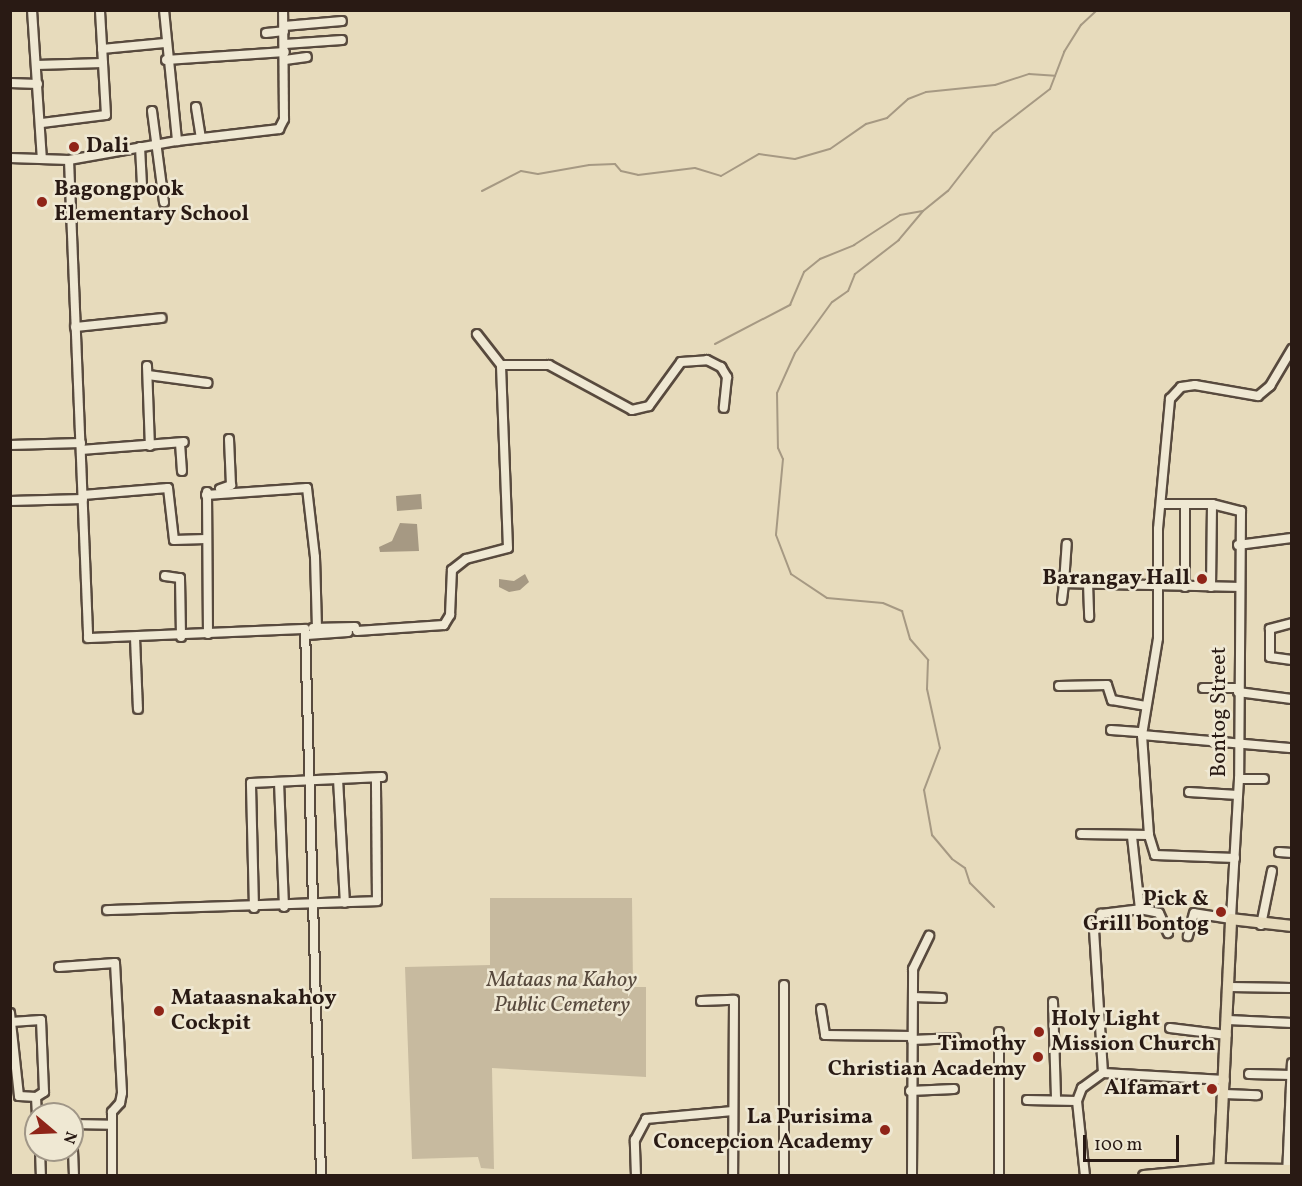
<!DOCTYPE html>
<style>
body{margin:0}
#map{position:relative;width:1302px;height:1186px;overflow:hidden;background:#e7dbbc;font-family:Vollkorn,serif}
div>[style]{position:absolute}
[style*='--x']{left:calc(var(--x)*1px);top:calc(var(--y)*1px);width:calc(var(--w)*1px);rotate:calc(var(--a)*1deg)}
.green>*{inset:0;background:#c7ba9f}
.water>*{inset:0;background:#a69983}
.stream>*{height:2px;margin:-1px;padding:0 1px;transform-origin:1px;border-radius:1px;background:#a69983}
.roads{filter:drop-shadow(2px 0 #584a3e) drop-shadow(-2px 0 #584a3e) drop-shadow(0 2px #584a3e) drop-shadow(0 -2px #584a3e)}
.minor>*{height:8px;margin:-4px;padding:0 4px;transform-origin:4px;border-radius:4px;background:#efe8d3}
.major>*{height:10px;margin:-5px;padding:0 5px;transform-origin:5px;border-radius:5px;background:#e7dbbc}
.dots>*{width:16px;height:16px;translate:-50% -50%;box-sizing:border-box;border:3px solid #efe8d3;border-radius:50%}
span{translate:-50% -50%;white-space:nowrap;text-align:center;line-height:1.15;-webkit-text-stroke:5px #efe8d3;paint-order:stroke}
.poi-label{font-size:22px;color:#291a14;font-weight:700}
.left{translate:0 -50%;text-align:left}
.right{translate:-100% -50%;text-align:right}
.street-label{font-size:22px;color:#291a14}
.park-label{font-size:22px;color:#584a3e;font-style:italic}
.frame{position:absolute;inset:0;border:12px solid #291a14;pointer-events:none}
.north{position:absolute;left:24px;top:1102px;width:60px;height:60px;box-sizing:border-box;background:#efe8d3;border:2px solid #a09687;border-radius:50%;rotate:109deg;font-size:16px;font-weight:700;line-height:24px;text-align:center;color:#291a14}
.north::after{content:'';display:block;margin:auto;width:21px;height:27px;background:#8f2418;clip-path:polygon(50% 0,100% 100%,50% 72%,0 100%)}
.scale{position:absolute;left:1083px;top:1135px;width:96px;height:27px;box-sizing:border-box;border:3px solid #291a14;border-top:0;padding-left:8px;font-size:18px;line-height:21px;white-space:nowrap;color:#291a14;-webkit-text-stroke:4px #efe8d3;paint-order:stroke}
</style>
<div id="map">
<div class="green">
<div style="clip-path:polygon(490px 898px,632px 898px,633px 987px,646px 987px,646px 1077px,492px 1068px,494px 1169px,481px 1168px,478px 1157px,412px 1159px,405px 967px,490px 965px)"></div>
</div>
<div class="water">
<div style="clip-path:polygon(421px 494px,422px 509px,397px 511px,396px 496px)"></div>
<div style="clip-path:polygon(400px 523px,417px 524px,419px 551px,380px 552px,379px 547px,392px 541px)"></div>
<div style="clip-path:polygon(525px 574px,529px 582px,520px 590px,509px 592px,499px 587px,499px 579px,514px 581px)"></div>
</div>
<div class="stream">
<div style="--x:482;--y:191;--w:44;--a:-27.1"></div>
<div style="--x:521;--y:171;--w:17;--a:10"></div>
<div style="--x:538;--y:174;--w:52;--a:-10"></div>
<div style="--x:589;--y:165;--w:26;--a:-2"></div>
<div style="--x:615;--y:164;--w:9;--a:49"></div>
<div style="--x:621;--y:171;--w:17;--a:13"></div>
<div style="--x:638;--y:175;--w:57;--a:-7"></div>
<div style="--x:695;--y:168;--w:27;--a:17"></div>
<div style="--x:721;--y:176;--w:44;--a:-30.1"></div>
<div style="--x:759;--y:154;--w:36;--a:8"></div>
<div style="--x:795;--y:159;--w:36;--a:-16"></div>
<div style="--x:830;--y:149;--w:44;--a:-34.8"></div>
<div style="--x:866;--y:124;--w:22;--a:-16"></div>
<div style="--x:887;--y:118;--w:28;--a:-42"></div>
<div style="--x:908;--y:99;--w:19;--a:-21"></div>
<div style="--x:926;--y:92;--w:69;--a:-5.8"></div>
<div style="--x:995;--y:85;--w:36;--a:-18"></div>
<div style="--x:1029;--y:74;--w:26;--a:4"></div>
<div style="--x:923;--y:211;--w:38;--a:130"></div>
<div style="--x:899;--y:240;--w:56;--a:142.3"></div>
<div style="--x:855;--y:274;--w:18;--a:112"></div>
<div style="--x:848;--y:291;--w:19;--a:145"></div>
<div style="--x:832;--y:302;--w:63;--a:126"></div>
<div style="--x:795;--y:353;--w:44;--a:114.2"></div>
<div style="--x:777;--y:393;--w:55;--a:89"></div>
<div style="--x:778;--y:448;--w:12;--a:66"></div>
<div style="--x:783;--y:459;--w:76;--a:95.3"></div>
<div style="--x:776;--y:535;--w:42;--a:69"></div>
<div style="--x:791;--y:574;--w:43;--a:33.7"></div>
<div style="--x:827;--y:598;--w:56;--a:5.1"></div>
<div style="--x:883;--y:603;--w:21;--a:23"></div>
<div style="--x:902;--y:611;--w:29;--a:74"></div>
<div style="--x:910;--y:639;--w:28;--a:49"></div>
<div style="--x:928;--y:660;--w:29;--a:92"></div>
<div style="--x:927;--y:689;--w:60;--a:77.6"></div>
<div style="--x:940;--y:748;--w:45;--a:110.9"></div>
<div style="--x:924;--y:790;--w:46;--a:79.9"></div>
<div style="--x:932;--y:835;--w:31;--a:50"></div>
<div style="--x:952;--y:859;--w:16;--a:35"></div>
<div style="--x:965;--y:868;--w:16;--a:72"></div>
<div style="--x:970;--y:883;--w:34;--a:45"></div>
<div style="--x:715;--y:344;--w:85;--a:-27.5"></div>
<div style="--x:790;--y:305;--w:36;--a:-67"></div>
<div style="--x:804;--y:272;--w:21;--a:-39"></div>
<div style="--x:820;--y:259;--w:37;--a:-22"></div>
<div style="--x:854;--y:245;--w:55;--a:-33.1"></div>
<div style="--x:900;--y:215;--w:23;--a:-10"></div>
<div style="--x:923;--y:211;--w:32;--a:-39"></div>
<div style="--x:948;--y:191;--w:73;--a:-52.2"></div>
<div style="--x:993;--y:133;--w:72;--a:-37.7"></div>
<div style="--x:1050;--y:89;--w:40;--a:-69"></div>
<div style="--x:1064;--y:52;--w:32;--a:-58"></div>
<div style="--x:1081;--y:25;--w:22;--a:-43"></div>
</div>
<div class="roads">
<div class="minor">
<div style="--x:32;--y:10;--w:149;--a:86.2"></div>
<div style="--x:164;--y:10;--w:132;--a:84.3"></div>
<div style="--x:284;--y:26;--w:58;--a:-4.9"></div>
<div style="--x:266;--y:33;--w:18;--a:-6"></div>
<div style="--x:285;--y:44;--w:57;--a:-4"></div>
<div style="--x:102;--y:49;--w:63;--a:-5.4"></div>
<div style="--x:166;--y:60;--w:119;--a:-3.8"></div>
<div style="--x:285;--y:60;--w:22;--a:-8"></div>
<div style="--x:36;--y:65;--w:67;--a:-1.7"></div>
<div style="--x:10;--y:83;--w:28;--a:2"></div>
<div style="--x:196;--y:107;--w:31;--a:81"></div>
<div style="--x:152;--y:111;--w:92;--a:82.5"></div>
<div style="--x:42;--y:123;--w:64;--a:-7.1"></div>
<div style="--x:106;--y:115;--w:105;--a:-93.3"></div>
<div style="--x:140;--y:147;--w:37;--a:87"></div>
<div style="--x:10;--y:158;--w:59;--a:1.9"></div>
<div style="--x:69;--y:160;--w:110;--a:-10"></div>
<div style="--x:177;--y:141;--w:103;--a:-6.7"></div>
<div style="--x:279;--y:129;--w:11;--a:-63"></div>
<div style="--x:284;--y:119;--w:109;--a:-90.5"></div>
<div style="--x:69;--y:160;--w:478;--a:87.7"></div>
<div style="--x:88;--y:638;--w:217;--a:-2.4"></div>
<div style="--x:305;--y:629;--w:547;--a:88.32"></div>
<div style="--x:75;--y:327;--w:87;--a:-5.9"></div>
<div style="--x:501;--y:365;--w:48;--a:0"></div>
<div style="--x:549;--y:365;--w:94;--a:28.5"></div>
<div style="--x:632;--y:410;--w:17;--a:-13"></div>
<div style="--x:649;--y:406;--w:54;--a:-54"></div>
<div style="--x:681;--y:362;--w:26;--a:-4"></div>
<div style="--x:707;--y:360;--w:16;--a:27"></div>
<div style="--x:721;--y:367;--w:12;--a:59"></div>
<div style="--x:727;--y:377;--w:31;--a:96"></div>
<div style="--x:147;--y:366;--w:80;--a:87.9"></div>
<div style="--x:148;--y:375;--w:60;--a:7.7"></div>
<div style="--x:180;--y:443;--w:28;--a:86"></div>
<div style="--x:10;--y:445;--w:71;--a:-1.6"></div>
<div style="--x:81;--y:450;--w:103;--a:-4.4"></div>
<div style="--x:220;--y:489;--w:12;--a:-20"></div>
<div style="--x:231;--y:485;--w:46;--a:-92.5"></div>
<div style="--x:207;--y:492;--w:142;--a:89.6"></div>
<div style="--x:83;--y:495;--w:85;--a:-4.7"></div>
<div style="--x:168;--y:488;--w:52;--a:83.4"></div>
<div style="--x:174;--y:540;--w:32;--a:-2"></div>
<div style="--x:206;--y:495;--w:101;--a:-4"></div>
<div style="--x:307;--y:488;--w:69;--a:83.4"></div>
<div style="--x:315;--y:557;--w:70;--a:88.4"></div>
<div style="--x:10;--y:501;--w:73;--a:-1.6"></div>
<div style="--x:1161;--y:504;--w:51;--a:0"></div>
<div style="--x:1212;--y:504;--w:30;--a:14"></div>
<div style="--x:1241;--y:511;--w:268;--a:90.4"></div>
<div style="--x:1239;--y:779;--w:140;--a:93.3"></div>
<div style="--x:1231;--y:919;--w:37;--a:-171"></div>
<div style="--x:1194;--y:913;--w:24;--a:105"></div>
<div style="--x:1185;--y:505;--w:82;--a:90"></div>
<div style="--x:1238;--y:545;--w:54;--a:-7.4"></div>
<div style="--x:165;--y:576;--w:15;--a:8"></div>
<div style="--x:180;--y:578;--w:59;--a:89"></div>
<div style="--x:1064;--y:583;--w:39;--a:-86"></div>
<div style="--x:1088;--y:583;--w:34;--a:88"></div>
<div style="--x:1211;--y:587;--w:83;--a:-89.3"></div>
<div style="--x:1062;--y:600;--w:17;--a:-83"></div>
<div style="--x:1064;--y:583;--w:174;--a:1.3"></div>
<div style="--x:1292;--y:623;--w:23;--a:165"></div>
<div style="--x:1270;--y:629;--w:28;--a:90"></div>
<div style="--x:1270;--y:657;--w:22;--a:8"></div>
<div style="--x:313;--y:628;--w:42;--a:-1.4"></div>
<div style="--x:357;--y:631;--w:87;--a:-3.9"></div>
<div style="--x:444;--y:625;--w:12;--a:-59"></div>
<div style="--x:450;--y:615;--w:45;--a:-87.5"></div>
<div style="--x:452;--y:570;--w:18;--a:-38"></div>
<div style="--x:466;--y:559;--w:43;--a:-14.7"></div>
<div style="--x:508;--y:548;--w:183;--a:-92.2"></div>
<div style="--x:501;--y:365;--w:39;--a:-128"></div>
<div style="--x:307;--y:635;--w:41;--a:-4.2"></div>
<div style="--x:135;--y:638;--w:71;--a:87.6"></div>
<div style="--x:1059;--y:686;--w:48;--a:-1.2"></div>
<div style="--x:1107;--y:685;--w:16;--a:72"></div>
<div style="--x:1112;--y:700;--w:34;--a:10"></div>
<div style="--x:1203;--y:688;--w:35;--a:0"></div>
<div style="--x:1238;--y:692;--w:54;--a:7.4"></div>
<div style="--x:1111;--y:730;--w:31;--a:4"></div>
<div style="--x:1142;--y:735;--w:151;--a:5"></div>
<div style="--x:338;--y:779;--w:124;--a:86.8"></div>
<div style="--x:1239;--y:779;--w:25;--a:0"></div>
<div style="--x:279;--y:782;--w:125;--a:87.7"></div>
<div style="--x:1189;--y:792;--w:49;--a:3.5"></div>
<div style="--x:1081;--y:834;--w:68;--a:0.8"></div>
<div style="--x:1279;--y:852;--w:13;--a:4"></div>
<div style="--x:1235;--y:858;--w:80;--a:-177.9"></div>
<div style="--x:1155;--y:855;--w:21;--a:-107"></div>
<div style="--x:1149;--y:835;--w:100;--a:-94"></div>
<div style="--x:1142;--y:735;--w:98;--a:-80.6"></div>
<div style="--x:1158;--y:638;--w:109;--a:-90"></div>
<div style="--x:1158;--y:529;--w:131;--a:-84.7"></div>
<div style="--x:1170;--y:399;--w:16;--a:-47"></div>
<div style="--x:1181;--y:387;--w:14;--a:-8"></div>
<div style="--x:1195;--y:385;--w:64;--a:9.9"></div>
<div style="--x:1258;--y:396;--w:16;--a:-40"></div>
<div style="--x:1270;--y:386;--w:43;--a:-59.3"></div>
<div style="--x:254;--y:908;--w:125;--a:-91.4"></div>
<div style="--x:251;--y:783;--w:131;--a:-2.6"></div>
<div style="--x:1140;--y:909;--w:19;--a:12"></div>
<div style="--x:1159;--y:913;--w:22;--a:66"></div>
<div style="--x:107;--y:910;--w:270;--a:-1.9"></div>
<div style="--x:377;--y:901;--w:123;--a:-90.5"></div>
<div style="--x:1261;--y:925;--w:55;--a:-78.5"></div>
<div style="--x:59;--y:967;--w:56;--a:-4.1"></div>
<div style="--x:115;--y:963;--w:130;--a:86.9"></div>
<div style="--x:122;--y:1093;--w:10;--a:101"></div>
<div style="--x:120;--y:1103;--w:12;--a:132"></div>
<div style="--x:112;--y:1112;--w:64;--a:90"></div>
<div style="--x:1230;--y:987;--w:62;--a:0.9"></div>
<div style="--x:913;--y:997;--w:29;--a:2"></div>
<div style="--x:701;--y:1001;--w:33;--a:-2"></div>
<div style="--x:734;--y:1000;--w:176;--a:90.3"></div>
<div style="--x:1053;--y:1002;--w:98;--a:88.2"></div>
<div style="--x:821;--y:1009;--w:26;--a:81"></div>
<div style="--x:825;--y:1035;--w:87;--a:0.7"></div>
<div style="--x:10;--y:1013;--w:9;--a:84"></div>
<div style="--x:41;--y:1020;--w:72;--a:87.6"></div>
<div style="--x:44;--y:1092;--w:9;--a:148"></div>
<div style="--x:36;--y:1097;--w:17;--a:-177"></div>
<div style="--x:19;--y:1096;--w:74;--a:-96.2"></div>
<div style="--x:11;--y:1022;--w:30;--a:-4"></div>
<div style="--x:1228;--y:1020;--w:64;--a:2.7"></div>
<div style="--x:1170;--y:1028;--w:57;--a:7"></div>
<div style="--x:999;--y:1032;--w:144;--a:90"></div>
<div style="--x:912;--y:1040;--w:44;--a:-2.6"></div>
<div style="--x:1103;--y:1073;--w:144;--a:-93.6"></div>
<div style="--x:1094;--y:929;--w:17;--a:-65"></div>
<div style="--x:1101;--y:914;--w:39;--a:-7"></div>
<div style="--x:1140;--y:909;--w:73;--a:-96.3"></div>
<div style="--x:1249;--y:1074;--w:42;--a:1.4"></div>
<div style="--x:910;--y:1091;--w:44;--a:-2.6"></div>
<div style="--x:1224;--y:1094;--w:33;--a:2"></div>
<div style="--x:36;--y:1097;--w:17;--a:87"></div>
<div style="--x:1027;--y:1100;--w:50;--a:1.1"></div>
<div style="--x:72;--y:1124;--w:52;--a:87.8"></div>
<div style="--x:72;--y:1124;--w:39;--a:1"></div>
<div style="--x:40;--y:1150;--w:26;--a:88"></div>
<div style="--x:636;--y:1176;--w:36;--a:-92"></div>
<div style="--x:635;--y:1140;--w:24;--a:-62"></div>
<div style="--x:646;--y:1119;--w:87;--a:-5.3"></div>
<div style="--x:784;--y:1176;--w:191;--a:-90"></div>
<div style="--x:912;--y:1176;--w:207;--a:-89.7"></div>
<div style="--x:913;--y:969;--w:37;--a:-64"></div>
<div style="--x:1085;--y:1176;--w:75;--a:-96.1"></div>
<div style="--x:1077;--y:1101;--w:14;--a:-69"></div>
<div style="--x:1082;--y:1088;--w:26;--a:-36"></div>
<div style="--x:1103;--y:1073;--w:122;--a:3.3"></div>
<div style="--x:1287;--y:1176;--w:113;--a:-87.5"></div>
</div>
<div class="major">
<div style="--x:1144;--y:1176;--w:75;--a:-5.3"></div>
<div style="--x:1219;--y:1169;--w:73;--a:0.8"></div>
<div style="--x:1219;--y:1176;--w:257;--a:-87.3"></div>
<div style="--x:1231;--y:919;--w:61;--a:6.5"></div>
</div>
</div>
<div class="dots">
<div style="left:74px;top:147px;background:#8f2418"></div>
<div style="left:42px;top:202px;background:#8f2418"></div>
<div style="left:1202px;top:579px;background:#8f2418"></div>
<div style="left:1221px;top:912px;background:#8f2418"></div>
<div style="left:159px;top:1011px;background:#8f2418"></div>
<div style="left:1039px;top:1032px;background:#8f2418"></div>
<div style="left:1038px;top:1057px;background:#8f2418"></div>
<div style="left:1212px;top:1089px;background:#8f2418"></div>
<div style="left:885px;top:1130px;background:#8f2418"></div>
</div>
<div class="poi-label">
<span class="left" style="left:86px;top:147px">Dali</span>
<span class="left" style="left:54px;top:202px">Bagongpook<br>Elementary School</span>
<span class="right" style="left:1190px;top:579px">Barangay Hall</span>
<span class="right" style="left:1209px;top:912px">Pick &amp;<br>Grill bontog</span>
<span class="left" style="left:171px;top:1011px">Mataasnakahoy<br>Cockpit</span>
<span class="left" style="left:1051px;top:1032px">Holy Light<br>Mission Church</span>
<span class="right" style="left:1026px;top:1057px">Timothy<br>Christian Academy</span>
<span class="right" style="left:1200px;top:1089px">Alfamart</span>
<span class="right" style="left:873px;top:1130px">La Purisima<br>Concepcion Academy</span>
</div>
<div class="street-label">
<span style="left:1220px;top:712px;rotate:-90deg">Bontog Street</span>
</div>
<div class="park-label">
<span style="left:562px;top:993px">Mataas na Kahoy<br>Public Cemetery</span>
</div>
<div class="frame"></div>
<div class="north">N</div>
<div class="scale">100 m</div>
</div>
